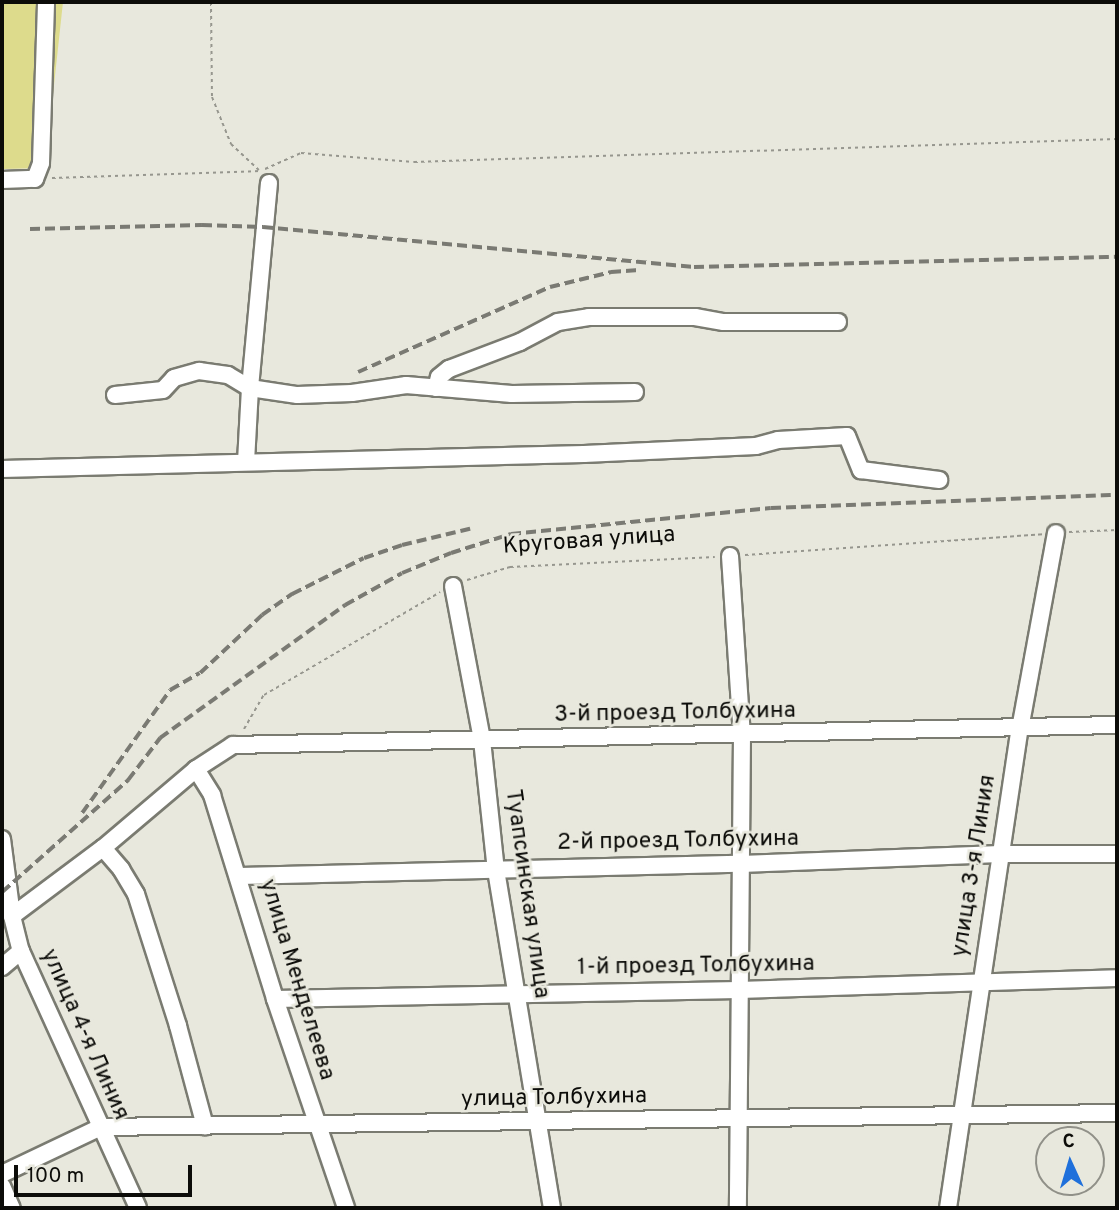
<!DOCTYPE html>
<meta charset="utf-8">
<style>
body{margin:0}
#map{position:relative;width:1119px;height:1210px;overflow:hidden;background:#e8e8dd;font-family:Overpass,sans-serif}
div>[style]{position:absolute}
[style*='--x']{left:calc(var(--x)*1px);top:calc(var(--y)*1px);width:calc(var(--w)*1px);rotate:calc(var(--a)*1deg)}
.green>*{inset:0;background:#dddb8c}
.path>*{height:2px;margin-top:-1px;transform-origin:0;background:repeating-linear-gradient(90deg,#96968e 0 3.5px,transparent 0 7px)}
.roads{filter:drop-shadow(2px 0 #7a7b71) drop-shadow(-2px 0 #7a7b71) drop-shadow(0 2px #7a7b71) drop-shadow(0 -2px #7a7b71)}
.minor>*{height:16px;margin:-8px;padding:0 8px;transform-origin:8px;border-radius:8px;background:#fff}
.rail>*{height:3.5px;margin-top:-1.75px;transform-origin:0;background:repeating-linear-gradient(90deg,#7a7a73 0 10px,transparent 0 15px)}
span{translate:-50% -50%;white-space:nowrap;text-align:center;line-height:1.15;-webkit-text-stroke:5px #e8e8dd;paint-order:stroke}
.street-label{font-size:23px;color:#0c0c09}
.frame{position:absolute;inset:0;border:4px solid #0c0c09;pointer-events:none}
.north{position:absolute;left:1035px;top:1126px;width:70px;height:70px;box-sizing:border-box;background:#e8e8dd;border:2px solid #909088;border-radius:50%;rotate:356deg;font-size:19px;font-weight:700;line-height:28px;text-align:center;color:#0c0c09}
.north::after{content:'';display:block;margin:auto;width:24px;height:32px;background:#1f70db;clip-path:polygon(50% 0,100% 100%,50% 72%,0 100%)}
.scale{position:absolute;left:14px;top:1165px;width:178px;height:32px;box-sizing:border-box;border:4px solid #0c0c09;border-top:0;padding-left:9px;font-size:21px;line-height:24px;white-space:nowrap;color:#0c0c09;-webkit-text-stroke:5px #e8e8dd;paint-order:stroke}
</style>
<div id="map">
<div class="green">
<div style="clip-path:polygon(2px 2px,63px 2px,45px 168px,2px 169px)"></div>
</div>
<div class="path">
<div style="--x:211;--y:2;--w:95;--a:89.4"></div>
<div style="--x:212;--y:97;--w:51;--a:68"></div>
<div style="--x:231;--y:144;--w:38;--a:43"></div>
<div style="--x:265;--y:169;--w:39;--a:-24"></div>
<div style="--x:301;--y:153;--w:113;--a:4.6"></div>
<div style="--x:414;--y:162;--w:703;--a:-1.87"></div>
<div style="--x:52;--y:178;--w:208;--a:-1.9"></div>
<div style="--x:1069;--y:532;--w:48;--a:-2.4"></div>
<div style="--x:745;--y:555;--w:299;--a:-4"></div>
<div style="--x:467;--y:580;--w:45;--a:-16.8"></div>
<div style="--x:510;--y:567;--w:205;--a:-2.8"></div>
<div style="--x:244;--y:729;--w:39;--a:-60"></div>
<div style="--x:264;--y:695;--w:204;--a:-30.3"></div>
</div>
<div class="roads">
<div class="minor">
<div style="--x:2;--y:180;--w:33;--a:-2"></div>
<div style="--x:35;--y:179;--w:17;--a:-69"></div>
<div style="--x:41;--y:163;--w:161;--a:-88.2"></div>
<div style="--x:269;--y:183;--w:206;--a:95.3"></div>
<div style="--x:250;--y:388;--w:48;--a:8.5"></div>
<div style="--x:297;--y:395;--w:55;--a:-2.1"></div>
<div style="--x:352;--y:393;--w:55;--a:-8.4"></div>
<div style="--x:406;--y:385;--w:106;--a:4.9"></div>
<div style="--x:512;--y:394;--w:123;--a:-0.9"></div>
<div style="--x:436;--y:388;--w:11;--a:-75"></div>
<div style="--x:439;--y:377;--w:13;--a:-39"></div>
<div style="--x:449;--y:369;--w:76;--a:-20.8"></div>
<div style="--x:520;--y:342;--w:43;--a:-27.8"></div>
<div style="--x:558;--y:322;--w:31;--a:-9"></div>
<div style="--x:589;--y:317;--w:106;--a:0"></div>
<div style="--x:695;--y:317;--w:29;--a:10"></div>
<div style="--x:724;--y:322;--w:114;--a:0"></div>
<div style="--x:115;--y:395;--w:48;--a:-5.9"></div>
<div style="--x:163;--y:390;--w:16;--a:-47"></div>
<div style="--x:174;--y:378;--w:26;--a:-16"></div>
<div style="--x:199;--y:371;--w:29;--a:8"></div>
<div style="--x:228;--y:375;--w:26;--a:31"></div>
<div style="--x:250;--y:388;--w:73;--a:93.1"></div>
<div style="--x:2;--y:469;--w:582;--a:-1.48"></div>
<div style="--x:584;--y:454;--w:172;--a:-2.7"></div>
<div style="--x:756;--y:446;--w:23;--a:-15"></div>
<div style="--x:778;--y:440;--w:69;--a:-3.3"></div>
<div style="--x:847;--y:436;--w:37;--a:68"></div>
<div style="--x:861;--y:470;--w:79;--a:7.3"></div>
<div style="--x:730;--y:556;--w:179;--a:86.2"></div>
<div style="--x:742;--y:735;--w:473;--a:90.5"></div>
<div style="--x:453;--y:586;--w:157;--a:79.3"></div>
<div style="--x:482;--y:740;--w:131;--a:83.9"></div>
<div style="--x:496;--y:870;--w:343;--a:80.6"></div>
<div style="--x:196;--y:769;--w:31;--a:58"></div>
<div style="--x:212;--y:795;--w:214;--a:72.8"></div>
<div style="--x:275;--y:999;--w:221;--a:71.2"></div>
<div style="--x:2;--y:839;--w:78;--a:82.6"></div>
<div style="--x:12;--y:916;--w:36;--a:76"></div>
<div style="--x:21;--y:951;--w:282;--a:65.5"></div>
<div style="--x:103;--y:848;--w:28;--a:49"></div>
<div style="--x:121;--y:869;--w:29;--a:59"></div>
<div style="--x:136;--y:894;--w:139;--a:72.3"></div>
<div style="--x:178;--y:1026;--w:104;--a:74.9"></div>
<div style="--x:240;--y:876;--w:498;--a:-1.4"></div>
<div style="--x:738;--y:864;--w:262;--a:-2.2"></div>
<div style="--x:1000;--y:854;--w:117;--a:0"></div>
<div style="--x:12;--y:916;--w:114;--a:-36.8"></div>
<div style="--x:103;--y:848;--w:122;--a:-40.3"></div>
<div style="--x:196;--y:769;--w:44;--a:-33"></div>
<div style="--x:233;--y:745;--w:884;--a:-1.3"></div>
<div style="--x:2;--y:967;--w:25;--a:-40"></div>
<div style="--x:275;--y:999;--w:464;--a:-1.1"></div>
<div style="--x:739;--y:990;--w:378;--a:-1.8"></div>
<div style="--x:2;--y:1174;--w:110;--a:-25.4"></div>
<div style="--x:101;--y:1127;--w:1016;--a:-0.79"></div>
<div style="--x:2;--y:1186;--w:24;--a:66"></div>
<div style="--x:948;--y:1208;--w:484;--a:-81.5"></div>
<div style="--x:1020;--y:729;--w:199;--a:-79.6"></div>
</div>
</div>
<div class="rail">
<div style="--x:30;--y:229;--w:172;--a:-1.3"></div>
<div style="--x:202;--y:225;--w:61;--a:1.9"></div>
<div style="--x:263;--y:227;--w:433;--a:5.3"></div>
<div style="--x:694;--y:267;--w:423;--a:-1.4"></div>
<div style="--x:358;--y:372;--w:210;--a:-23.9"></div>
<div style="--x:550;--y:287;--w:63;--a:-13.8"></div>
<div style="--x:611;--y:272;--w:28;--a:-4"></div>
<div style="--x:82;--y:813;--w:151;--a:-54.4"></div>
<div style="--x:170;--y:690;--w:34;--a:-30"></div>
<div style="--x:200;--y:673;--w:85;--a:-43.1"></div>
<div style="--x:262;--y:615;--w:37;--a:-35"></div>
<div style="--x:292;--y:594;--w:80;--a:-26.6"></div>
<div style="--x:364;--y:558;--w:40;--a:-18.9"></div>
<div style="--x:402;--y:545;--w:73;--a:-13.5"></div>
<div style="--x:2;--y:892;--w:169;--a:-41.6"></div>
<div style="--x:128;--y:780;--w:53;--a:-52.7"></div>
<div style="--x:160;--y:738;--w:228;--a:-35.7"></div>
<div style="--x:345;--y:605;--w:65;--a:-29.3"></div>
<div style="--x:402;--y:573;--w:53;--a:-22.2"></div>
<div style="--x:451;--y:553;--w:63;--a:-17.6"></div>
<div style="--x:511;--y:534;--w:261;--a:-5.7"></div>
<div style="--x:771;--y:508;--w:346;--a:-2.2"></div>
</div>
<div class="street-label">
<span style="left:589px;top:542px;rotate:-4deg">Круговая улица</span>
<span style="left:675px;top:714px;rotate:-1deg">3-й проезд Толбухина</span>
<span style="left:678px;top:842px;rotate:-1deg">2-й проезд Толбухина</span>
<span style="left:975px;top:866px;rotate:-81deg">улица 3-я Линия</span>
<span style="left:526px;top:894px;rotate:82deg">Туапсинская улица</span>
<span style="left:696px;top:967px;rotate:-1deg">1-й проезд Толбухина</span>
<span style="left:296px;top:980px;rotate:73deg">улица Менделеева</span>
<span style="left:84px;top:1035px;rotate:66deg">улица 4-я Линия</span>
<span style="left:554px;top:1099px;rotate:-1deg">улица Толбухина</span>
</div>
<div class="frame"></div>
<div class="north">С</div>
<div class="scale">100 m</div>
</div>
